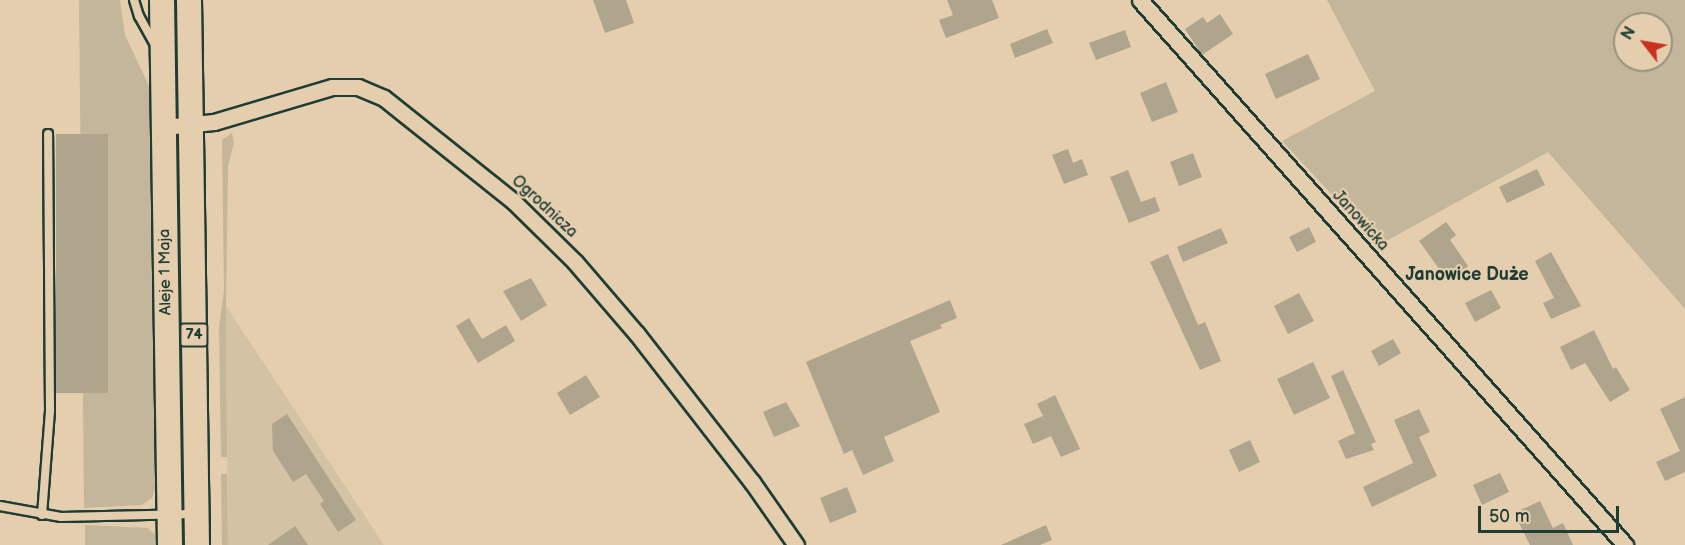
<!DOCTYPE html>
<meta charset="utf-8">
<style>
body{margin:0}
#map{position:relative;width:1685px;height:545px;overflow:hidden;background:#e5ceae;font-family:"Balsamiq Sans",sans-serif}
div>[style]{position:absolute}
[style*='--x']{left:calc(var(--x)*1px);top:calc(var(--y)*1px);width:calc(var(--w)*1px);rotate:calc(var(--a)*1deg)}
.built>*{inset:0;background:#d4c2a4}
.green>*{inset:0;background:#c4b69a}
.building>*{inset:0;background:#aea58c}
.roads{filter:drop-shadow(2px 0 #1f3d34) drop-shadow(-2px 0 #1f3d34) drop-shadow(0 2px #1f3d34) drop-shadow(0 -2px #1f3d34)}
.lane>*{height:8px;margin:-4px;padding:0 4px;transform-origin:4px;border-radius:4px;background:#e5ceae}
.street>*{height:15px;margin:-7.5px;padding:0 7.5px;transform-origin:7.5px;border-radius:7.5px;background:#e5ceae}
.primary>*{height:24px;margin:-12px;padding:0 12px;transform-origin:12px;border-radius:12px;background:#e5ceae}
span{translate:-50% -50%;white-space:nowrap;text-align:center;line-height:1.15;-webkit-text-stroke:4.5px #e5ceae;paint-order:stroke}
.shield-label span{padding:2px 4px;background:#e5ceae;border:2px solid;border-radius:4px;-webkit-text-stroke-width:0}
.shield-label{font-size:15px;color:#1f3d34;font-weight:700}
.street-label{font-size:16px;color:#1f3d34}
.neighbourhood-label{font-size:18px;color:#1f3d34;font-weight:700}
.north{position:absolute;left:1613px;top:12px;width:60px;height:60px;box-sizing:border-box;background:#e5ceae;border:2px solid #96947d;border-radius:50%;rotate:301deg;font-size:16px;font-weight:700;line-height:24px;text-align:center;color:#1f3d34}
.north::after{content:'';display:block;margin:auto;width:21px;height:27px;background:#c8321e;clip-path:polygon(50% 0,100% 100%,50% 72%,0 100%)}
.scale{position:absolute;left:1478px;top:506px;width:141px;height:27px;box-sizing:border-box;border:3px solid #1f3d34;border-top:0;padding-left:8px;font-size:18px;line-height:21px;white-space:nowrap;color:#1f3d34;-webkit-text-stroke:4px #e5ceae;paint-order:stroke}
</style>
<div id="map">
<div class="built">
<div style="clip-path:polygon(226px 306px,384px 545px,228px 545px)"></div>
</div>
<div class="green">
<div style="clip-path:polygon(79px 0,120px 0,125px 35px,150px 88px,157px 483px,152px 498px,142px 505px,84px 508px)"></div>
<div style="clip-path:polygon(171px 0,178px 0,179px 99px,176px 100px,174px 99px)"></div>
<div style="clip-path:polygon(evenodd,1327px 0,1685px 0,1685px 309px,1548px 152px,1379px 245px,1282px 141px,1375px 91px,1327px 0,1625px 24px,1661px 24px,1661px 60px,1625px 60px,1625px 24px)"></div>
<div style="clip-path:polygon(232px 133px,234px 143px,228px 166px,226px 306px,227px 457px,221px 457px,219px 327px,224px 291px,222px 140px)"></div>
<div style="clip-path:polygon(177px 141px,179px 142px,185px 484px,182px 486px,180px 485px)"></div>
<div style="clip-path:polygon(221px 474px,227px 474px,228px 545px,222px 545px)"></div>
<div style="clip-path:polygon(85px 525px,148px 528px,156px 536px,158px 545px,85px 545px)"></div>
</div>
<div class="building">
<div style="clip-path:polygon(593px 0,626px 0,634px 23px,605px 33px)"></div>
<div style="clip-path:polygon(947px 0,992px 0,999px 18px,946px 38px,939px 20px,953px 15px)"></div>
<div style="clip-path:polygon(1220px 14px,1233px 34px,1202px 55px,1185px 29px,1203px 17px,1207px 23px)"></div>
<div style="clip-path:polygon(1047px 29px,1053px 43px,1015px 58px,1010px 44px)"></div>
<div style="clip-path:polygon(1125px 30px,1131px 47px,1096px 60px,1089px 43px)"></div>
<div style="clip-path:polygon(1308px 54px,1320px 79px,1276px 99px,1265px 74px)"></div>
<div style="clip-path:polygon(1166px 82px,1178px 112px,1152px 122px,1140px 93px)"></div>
<div style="clip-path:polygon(56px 134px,108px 134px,108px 393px,56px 393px)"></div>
<div style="clip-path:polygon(1068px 149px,1073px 163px,1082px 159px,1088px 175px,1064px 184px,1052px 155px)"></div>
<div style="clip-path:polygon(1193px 153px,1202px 177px,1179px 186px,1170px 162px)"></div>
<div style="clip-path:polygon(1537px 169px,1545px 185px,1507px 203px,1499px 187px)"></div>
<div style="clip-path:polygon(1128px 170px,1141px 202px,1155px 197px,1160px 211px,1129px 223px,1110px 177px)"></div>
<div style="clip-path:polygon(1446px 222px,1456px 235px,1450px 240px,1468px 266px,1448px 281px,1419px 241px)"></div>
<div style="clip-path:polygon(1309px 227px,1316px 242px,1297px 252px,1289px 237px)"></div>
<div style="clip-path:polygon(1221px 228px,1228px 243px,1183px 262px,1177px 247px)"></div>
<div style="clip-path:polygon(1551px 252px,1581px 306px,1551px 319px,1543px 303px,1554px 298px,1535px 261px)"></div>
<div style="clip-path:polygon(1168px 254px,1198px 325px,1205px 322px,1221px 361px,1200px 370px,1150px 262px)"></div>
<div style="clip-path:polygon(531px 278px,547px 305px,521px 321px,503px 291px)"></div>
<div style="clip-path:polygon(1491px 290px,1501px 308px,1475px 322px,1465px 303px)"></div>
<div style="clip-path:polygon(1299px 293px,1314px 321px,1288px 334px,1274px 306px)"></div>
<div style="clip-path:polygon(950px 300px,957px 318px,940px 325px,942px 328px,910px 341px,940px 412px,884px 437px,894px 461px,863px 475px,852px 450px,844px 454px,806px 362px)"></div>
<div style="clip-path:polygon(469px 318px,482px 339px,506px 325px,515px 341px,478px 363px,456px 326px)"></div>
<div style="clip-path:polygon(1594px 330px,1613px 369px,1616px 367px,1630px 390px,1610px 402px,1585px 363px,1571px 370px,1560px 347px)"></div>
<div style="clip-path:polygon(1393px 339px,1401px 353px,1379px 366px,1371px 351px)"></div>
<div style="clip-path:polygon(1313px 362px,1330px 398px,1294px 415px,1277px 379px)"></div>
<div style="clip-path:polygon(1343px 370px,1376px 442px,1371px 444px,1374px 450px,1346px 459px,1338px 441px,1355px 433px,1331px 376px)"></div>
<div style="clip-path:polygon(586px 375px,600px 397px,570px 415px,557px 393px)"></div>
<div style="clip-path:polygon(1055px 395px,1080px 449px,1061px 457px,1051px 436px,1033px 444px,1024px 424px,1043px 416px,1037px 404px)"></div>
<div style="clip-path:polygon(1685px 397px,1685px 472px,1665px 481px,1656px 462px,1680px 451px,1660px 409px)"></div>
<div style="clip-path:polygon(786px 402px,800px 426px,774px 437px,763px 412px)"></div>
<div style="clip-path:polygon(1419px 409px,1430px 432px,1419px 437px,1437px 476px,1372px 507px,1363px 487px,1413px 463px,1394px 420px)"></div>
<div style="clip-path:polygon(287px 414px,356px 520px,338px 532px,320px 504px,324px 501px,306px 474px,293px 482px,273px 451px,272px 424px)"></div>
<div style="clip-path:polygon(1250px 440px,1260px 462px,1239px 472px,1229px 450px)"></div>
<div style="clip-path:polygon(1500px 473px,1509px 492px,1482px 505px,1473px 485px)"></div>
<div style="clip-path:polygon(847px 487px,857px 512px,830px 523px,820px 498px)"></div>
<div style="clip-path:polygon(1540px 501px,1553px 528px,1563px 523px,1573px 545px,1530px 545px,1514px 513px)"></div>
<div style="clip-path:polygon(1046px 525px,1052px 540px,1040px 545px,1001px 545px)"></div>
<div style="clip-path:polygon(295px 526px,308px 545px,268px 545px)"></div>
</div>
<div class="roads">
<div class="lane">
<div style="--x:134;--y:0;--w:17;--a:73"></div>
<div style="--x:139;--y:16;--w:33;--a:61"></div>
<div style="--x:0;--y:506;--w:62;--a:10.2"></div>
<div style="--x:61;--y:517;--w:131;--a:-1.3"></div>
<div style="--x:42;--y:515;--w:105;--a:-85.6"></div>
<div style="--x:50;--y:410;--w:276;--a:-90.4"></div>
</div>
<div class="street">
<div style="--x:1140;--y:0;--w:730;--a:48.33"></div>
<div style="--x:164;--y:127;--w:50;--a:-5.7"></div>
<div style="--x:214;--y:122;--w:123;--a:-16.5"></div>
<div style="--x:332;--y:87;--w:26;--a:0"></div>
<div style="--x:358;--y:87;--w:28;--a:23"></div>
<div style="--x:384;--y:98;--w:165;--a:38.6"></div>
<div style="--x:513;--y:201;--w:87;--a:44.5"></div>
<div style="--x:575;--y:262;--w:95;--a:49.3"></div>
<div style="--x:637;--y:334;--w:187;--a:52.2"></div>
<div style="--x:752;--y:482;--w:77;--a:55.1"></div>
</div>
<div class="primary">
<div style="--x:162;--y:0;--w:545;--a:89.16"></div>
<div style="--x:189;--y:0;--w:545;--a:89.16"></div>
</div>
</div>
<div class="shield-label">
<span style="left:194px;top:335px">74</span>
</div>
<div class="street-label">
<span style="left:544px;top:207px;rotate:43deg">Ogrodnicza</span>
<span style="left:1360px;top:221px;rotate:48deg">Janowicka</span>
<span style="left:166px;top:272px;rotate:-91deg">Aleje 1 Maja</span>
</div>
<div class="neighbourhood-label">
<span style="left:1467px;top:275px">Janowice Duże</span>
</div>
<div class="north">N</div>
<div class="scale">50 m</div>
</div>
